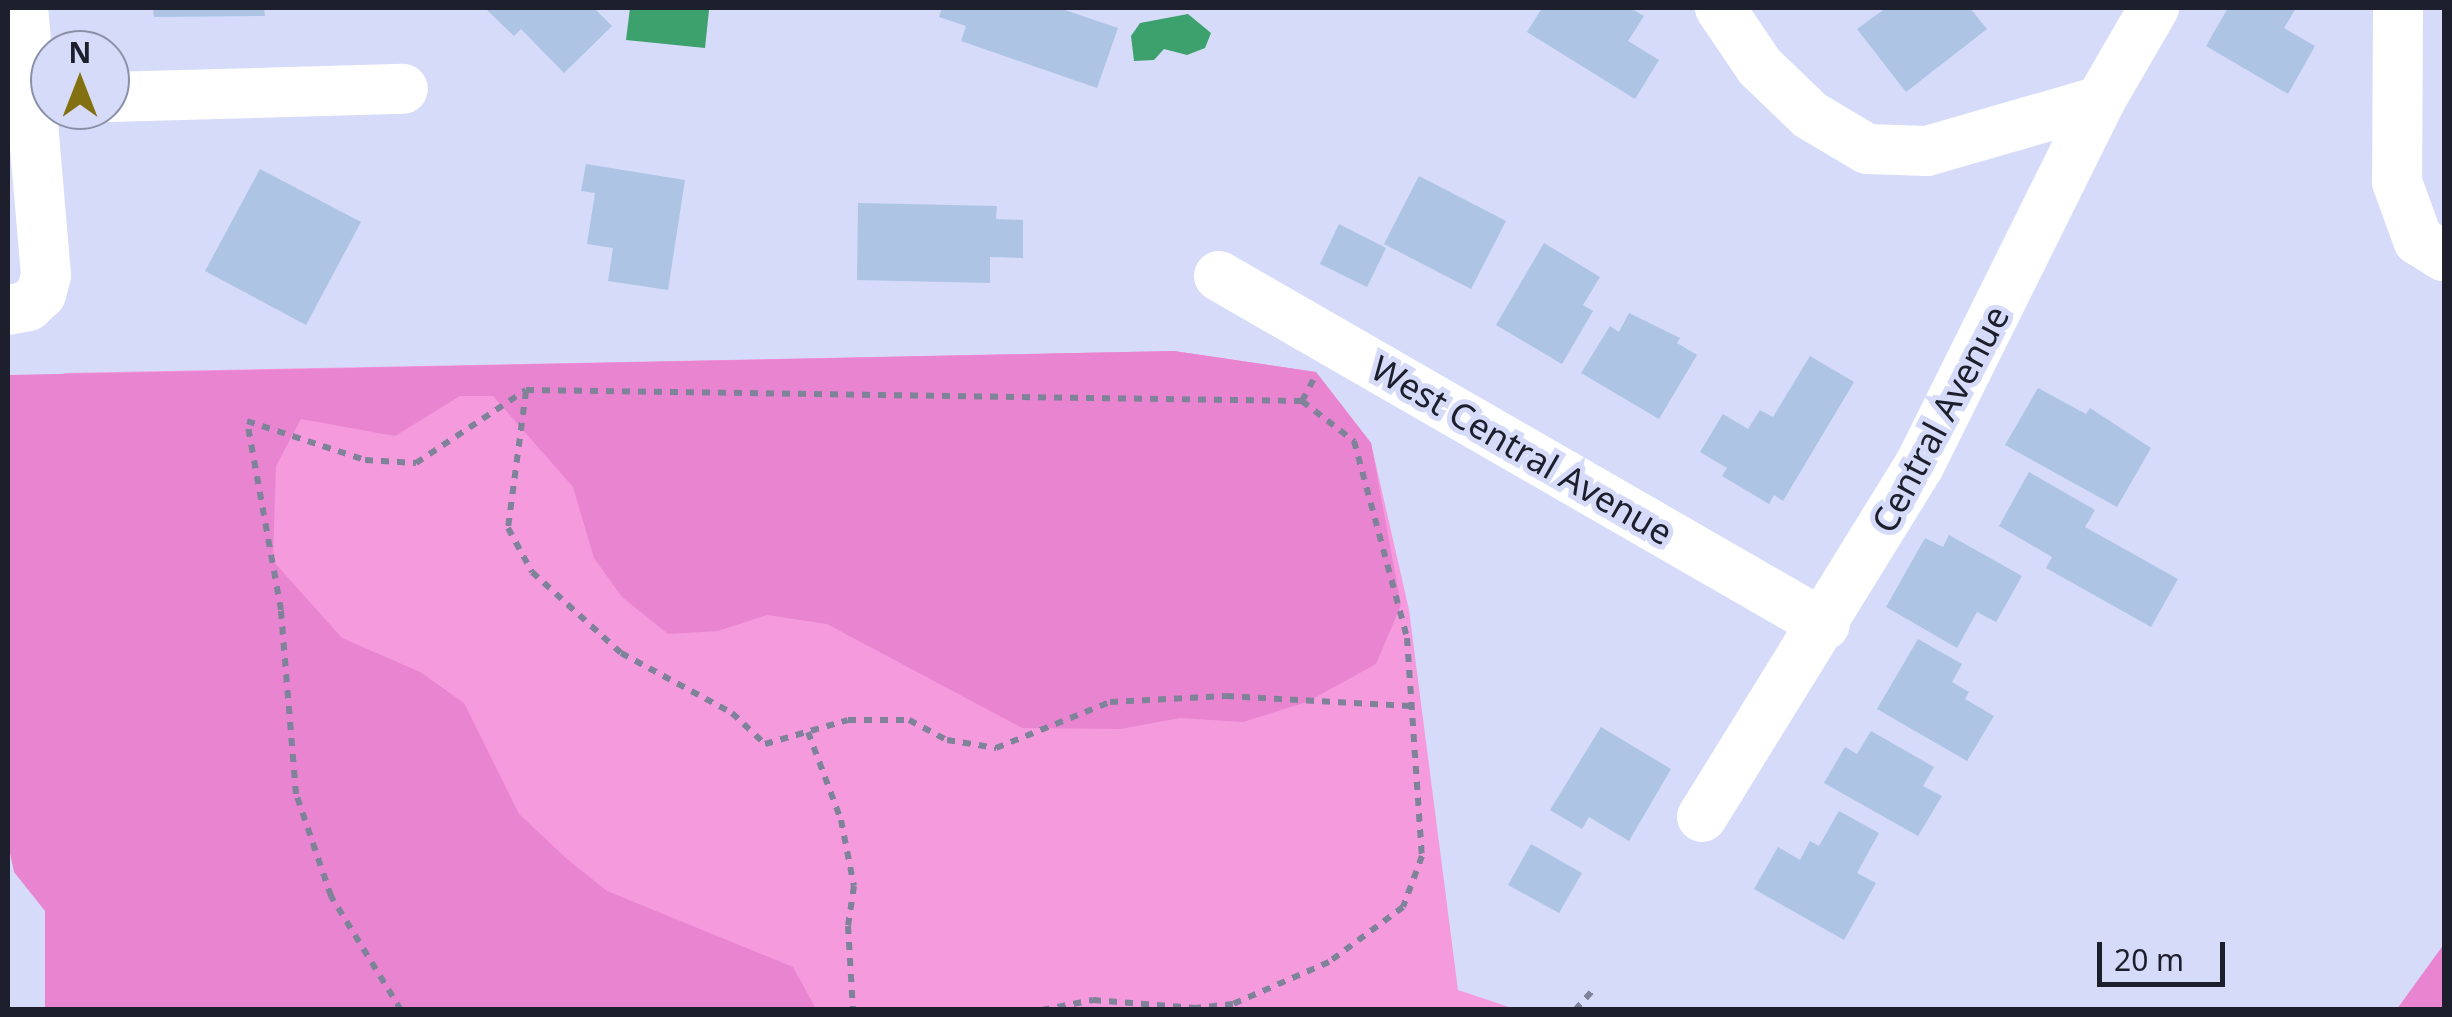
<!DOCTYPE html>
<style>
body{margin:0}
#map{position:relative;width:2452px;height:1017px;overflow:hidden;background:#d5dbf9;font-family:"Noto Sans",sans-serif}
div>[style]{position:absolute}
[style*='--x']{left:calc(var(--x)*1px);top:calc(var(--y)*1px);width:calc(var(--w)*1px);rotate:calc(var(--a)*1deg)}
.green>*{inset:0;background:#f49add}
.forest>*{inset:0;background:#e984d0}
.water>*{inset:0;background:#3da16d}
.building>*{inset:0;background:#adc4e5}
.path>*{height:6px;margin-top:-3px;transform-origin:0;background:repeating-linear-gradient(90deg,#7f8399 0 8px,transparent 0 16px)}
.street>*{height:50px;margin:-25px;padding:0 25px;transform-origin:25px;border-radius:25px;background:#fff}
span{translate:-50% -50%;white-space:nowrap;text-align:center;line-height:1.15;-webkit-text-stroke:10px #d5dbf9;paint-order:stroke}
.street-label{font-size:35px;color:#1d1f2d}
.frame{position:absolute;inset:0;border:10px solid #1d1f2d;pointer-events:none}
.north{position:absolute;left:30px;top:30px;width:100px;height:100px;box-sizing:border-box;background:#d5dbf9;border:2px solid #8b90a7;border-radius:50%;rotate:0deg;font-size:28px;font-weight:700;line-height:40px;text-align:center;color:#1d1f2d}
.north::after{content:'';display:block;margin:auto;width:35px;height:45px;background:#837111;clip-path:polygon(50% 0,100% 100%,50% 72%,0 100%)}
.scale{position:absolute;left:2097px;top:942px;width:128px;height:45px;box-sizing:border-box;border:5px solid #1d1f2d;border-top:0;padding-left:12px;font-size:30px;line-height:35px;white-space:nowrap;color:#1d1f2d;-webkit-text-stroke:8px #d5dbf9;paint-order:stroke}
</style>
<div id="map">
<div class="green">
<div style="clip-path:polygon(1174px 351px,1316px 372px,1371px 443px,1409px 610px,1458px 990px,1515px 1009px,227px 1009px,64px 373px)"></div>
</div>
<div class="forest">
<div style="clip-path:polygon(1174px 351px,1316px 372px,1371px 443px,1401px 605px,1376px 664px,1307px 702px,1243px 722px,1180px 718px,1120px 729px,1022px 728px,827px 624px,767px 615px,718px 631px,668px 634px,622px 597px,594px 558px,573px 487px,493px 396px,460px 396px,395px 436px,301px 419px,276px 466px,273px 561px,342px 638px,420px 672px,464px 703px,519px 814px,567px 859px,607px 891px,793px 967px,816px 1009px,45px 1009px,45px 911px,14px 872px,8px 844px,8px 375px)"></div>
<div style="clip-path:polygon(2444px 944px,2444px 1009px,2397px 1009px)"></div>
</div>
<div class="water">
<div style="clip-path:polygon(630px 8px,709px 10px,705px 48px,626px 40px)"></div>
<div style="clip-path:polygon(1188px 14px,1211px 33px,1205px 48px,1187px 55px,1164px 49px,1154px 60px,1134px 61px,1131px 36px,1140px 23px)"></div>
</div>
<div class="building">
<div style="clip-path:polygon(153px 8px,264px 8px,265px 16px,154px 17px)"></div>
<div style="clip-path:polygon(485px 8px,594px 8px,612px 26px,564px 73px,521px 29px,514px 36px)"></div>
<div style="clip-path:polygon(942px 8px,1059px 8px,1118px 28px,1097px 88px,961px 41px,966px 26px,939px 17px)"></div>
<div style="clip-path:polygon(1542px 8px,1630px 8px,1644px 16px,1628px 41px,1659px 60px,1635px 99px,1527px 32px)"></div>
<div style="clip-path:polygon(1886px 8px,1970px 8px,1987px 29px,1906px 92px,1857px 29px)"></div>
<div style="clip-path:polygon(2228px 8px,2296px 8px,2284px 28px,2315px 46px,2288px 94px,2206px 46px)"></div>
<div style="clip-path:polygon(586px 164px,685px 180px,668px 290px,608px 281px,613px 248px,587px 244px,595px 193px,581px 191px)"></div>
<div style="clip-path:polygon(260px 169px,361px 222px,306px 325px,205px 271px)"></div>
<div style="clip-path:polygon(1419px 176px,1506px 221px,1471px 289px,1384px 244px)"></div>
<div style="clip-path:polygon(858px 203px,997px 206px,996px 219px,1023px 220px,1023px 258px,990px 257px,990px 283px,857px 280px)"></div>
<div style="clip-path:polygon(1339px 224px,1386px 248px,1367px 287px,1320px 264px)"></div>
<div style="clip-path:polygon(1544px 243px,1600px 277px,1583px 305px,1593px 311px,1562px 364px,1496px 325px)"></div>
<div style="clip-path:polygon(1629px 313px,1680px 338px,1677px 343px,1697px 355px,1659px 419px,1581px 373px,1610px 326px,1619px 332px)"></div>
<div style="clip-path:polygon(1810px 356px,1854px 382px,1783px 501px,1774px 495px,1769px 504px,1722px 476px,1727px 468px,1700px 452px,1723px 414px,1748px 429px,1760px 410px,1773px 417px)"></div>
<div style="clip-path:polygon(2038px 388px,2086px 414px,2090px 408px,2151px 448px,2117px 507px,2005px 445px)"></div>
<div style="clip-path:polygon(2029px 472px,2095px 510px,2085px 527px,2178px 579px,2151px 627px,2046px 568px,2052px 557px,1999px 526px)"></div>
<div style="clip-path:polygon(1949px 535px,2022px 576px,1996px 622px,1977px 612px,1957px 648px,1886px 607px,1925px 538px,1943px 547px)"></div>
<div style="clip-path:polygon(1918px 639px,1962px 664px,1952px 682px,1969px 692px,1965px 699px,1994px 716px,1967px 761px,1877px 709px)"></div>
<div style="clip-path:polygon(1601px 727px,1671px 769px,1629px 841px,1589px 817px,1582px 829px,1550px 810px)"></div>
<div style="clip-path:polygon(1871px 731px,1934px 767px,1923px 786px,1942px 796px,1918px 836px,1824px 783px,1845px 747px,1857px 754px)"></div>
<div style="clip-path:polygon(1839px 811px,1879px 833px,1857px 873px,1876px 883px,1844px 940px,1754px 889px,1778px 847px,1800px 860px,1810px 841px,1819px 846px)"></div>
<div style="clip-path:polygon(1531px 844px,1582px 873px,1559px 913px,1508px 885px)"></div>
</div>
<div class="path">
<div style="--x:526;--y:391;--w:138;--a:97.5"></div>
<div style="--x:508;--y:528;--w:50;--a:61.4"></div>
<div style="--x:532;--y:572;--w:120;--a:42.3"></div>
<div style="--x:621;--y:653;--w:126;--a:28.4"></div>
<div style="--x:732;--y:713;--w:45;--a:43.2"></div>
<div style="--x:765;--y:744;--w:86;--a:-16.1"></div>
<div style="--x:848;--y:720;--w:61;--a:0"></div>
<div style="--x:909;--y:720;--w:43;--a:27.8"></div>
<div style="--x:947;--y:740;--w:50;--a:9.3"></div>
<div style="--x:996;--y:748;--w:123;--a:-22"></div>
<div style="--x:1110;--y:702;--w:116;--a:-3"></div>
<div style="--x:1226;--y:696;--w:184;--a:3.1"></div>
<div style="--x:1302;--y:401;--w:24;--a:-62"></div>
<div style="--x:808;--y:732;--w:94;--a:69.4"></div>
<div style="--x:841;--y:820;--w:67;--a:78.9"></div>
<div style="--x:854;--y:886;--w:40;--a:98.5"></div>
<div style="--x:848;--y:926;--w:84;--a:86.6"></div>
<div style="--x:401;--y:1010;--w:134;--a:-121.6"></div>
<div style="--x:331;--y:896;--w:108;--a:-108.9"></div>
<div style="--x:296;--y:794;--w:185;--a:-94.7"></div>
<div style="--x:281;--y:610;--w:192;--a:-100.2"></div>
<div style="--x:247;--y:421;--w:124;--a:18.3"></div>
<div style="--x:365;--y:460;--w:51;--a:3.4"></div>
<div style="--x:416;--y:463;--w:132;--a:-33.6"></div>
<div style="--x:526;--y:390;--w:776;--a:0.81"></div>
<div style="--x:1302;--y:401;--w:66;--a:37.6"></div>
<div style="--x:1354;--y:441;--w:204;--a:74.9"></div>
<div style="--x:1407;--y:638;--w:219;--a:86.1"></div>
<div style="--x:1422;--y:856;--w:54;--a:110.4"></div>
<div style="--x:1403;--y:907;--w:92;--a:143.4"></div>
<div style="--x:1329;--y:962;--w:105;--a:156.4"></div>
<div style="--x:1233;--y:1004;--w:38;--a:174"></div>
<div style="--x:1042;--y:1010;--w:52;--a:-11.1"></div>
<div style="--x:1093;--y:1000;--w:103;--a:4.4"></div>
<div style="--x:1575;--y:1010;--w:25;--a:-48"></div>
</div>
<div class="street">
<div style="--x:1720;--y:8;--w:71;--a:55.9"></div>
<div style="--x:1760;--y:67;--w:69;--a:43.8"></div>
<div style="--x:1810;--y:115;--w:66;--a:30.8"></div>
<div style="--x:1867;--y:149;--w:60;--a:1.9"></div>
<div style="--x:1927;--y:151;--w:180;--a:-16.1"></div>
<div style="--x:2398;--y:8;--w:174;--a:90.3"></div>
<div style="--x:2397;--y:182;--w:62;--a:70.1"></div>
<div style="--x:2418;--y:240;--w:31;--a:32"></div>
<div style="--x:110;--y:97;--w:293;--a:-1.6"></div>
<div style="--x:1219;--y:276;--w:699;--a:29.94"></div>
<div style="--x:8;--y:310;--w:20;--a:-11"></div>
<div style="--x:28;--y:306;--w:18;--a:-43"></div>
<div style="--x:41;--y:294;--w:20;--a:-75"></div>
<div style="--x:46;--y:275;--w:268;--a:-94.9"></div>
<div style="--x:1702;--y:817;--w:413;--a:-58.3"></div>
<div style="--x:1919;--y:466;--w:407;--a:-63.6"></div>
<div style="--x:2100;--y:101;--w:108;--a:-59.9"></div>
</div>
<div class="street-label">
<span style="left:1940px;top:419px;rotate:-62deg">Central Avenue</span>
<span style="left:1522px;top:450px;rotate:30deg">West Central Avenue</span>
</div>
<div class="frame"></div>
<div class="north">N</div>
<div class="scale">20 m</div>
</div>
